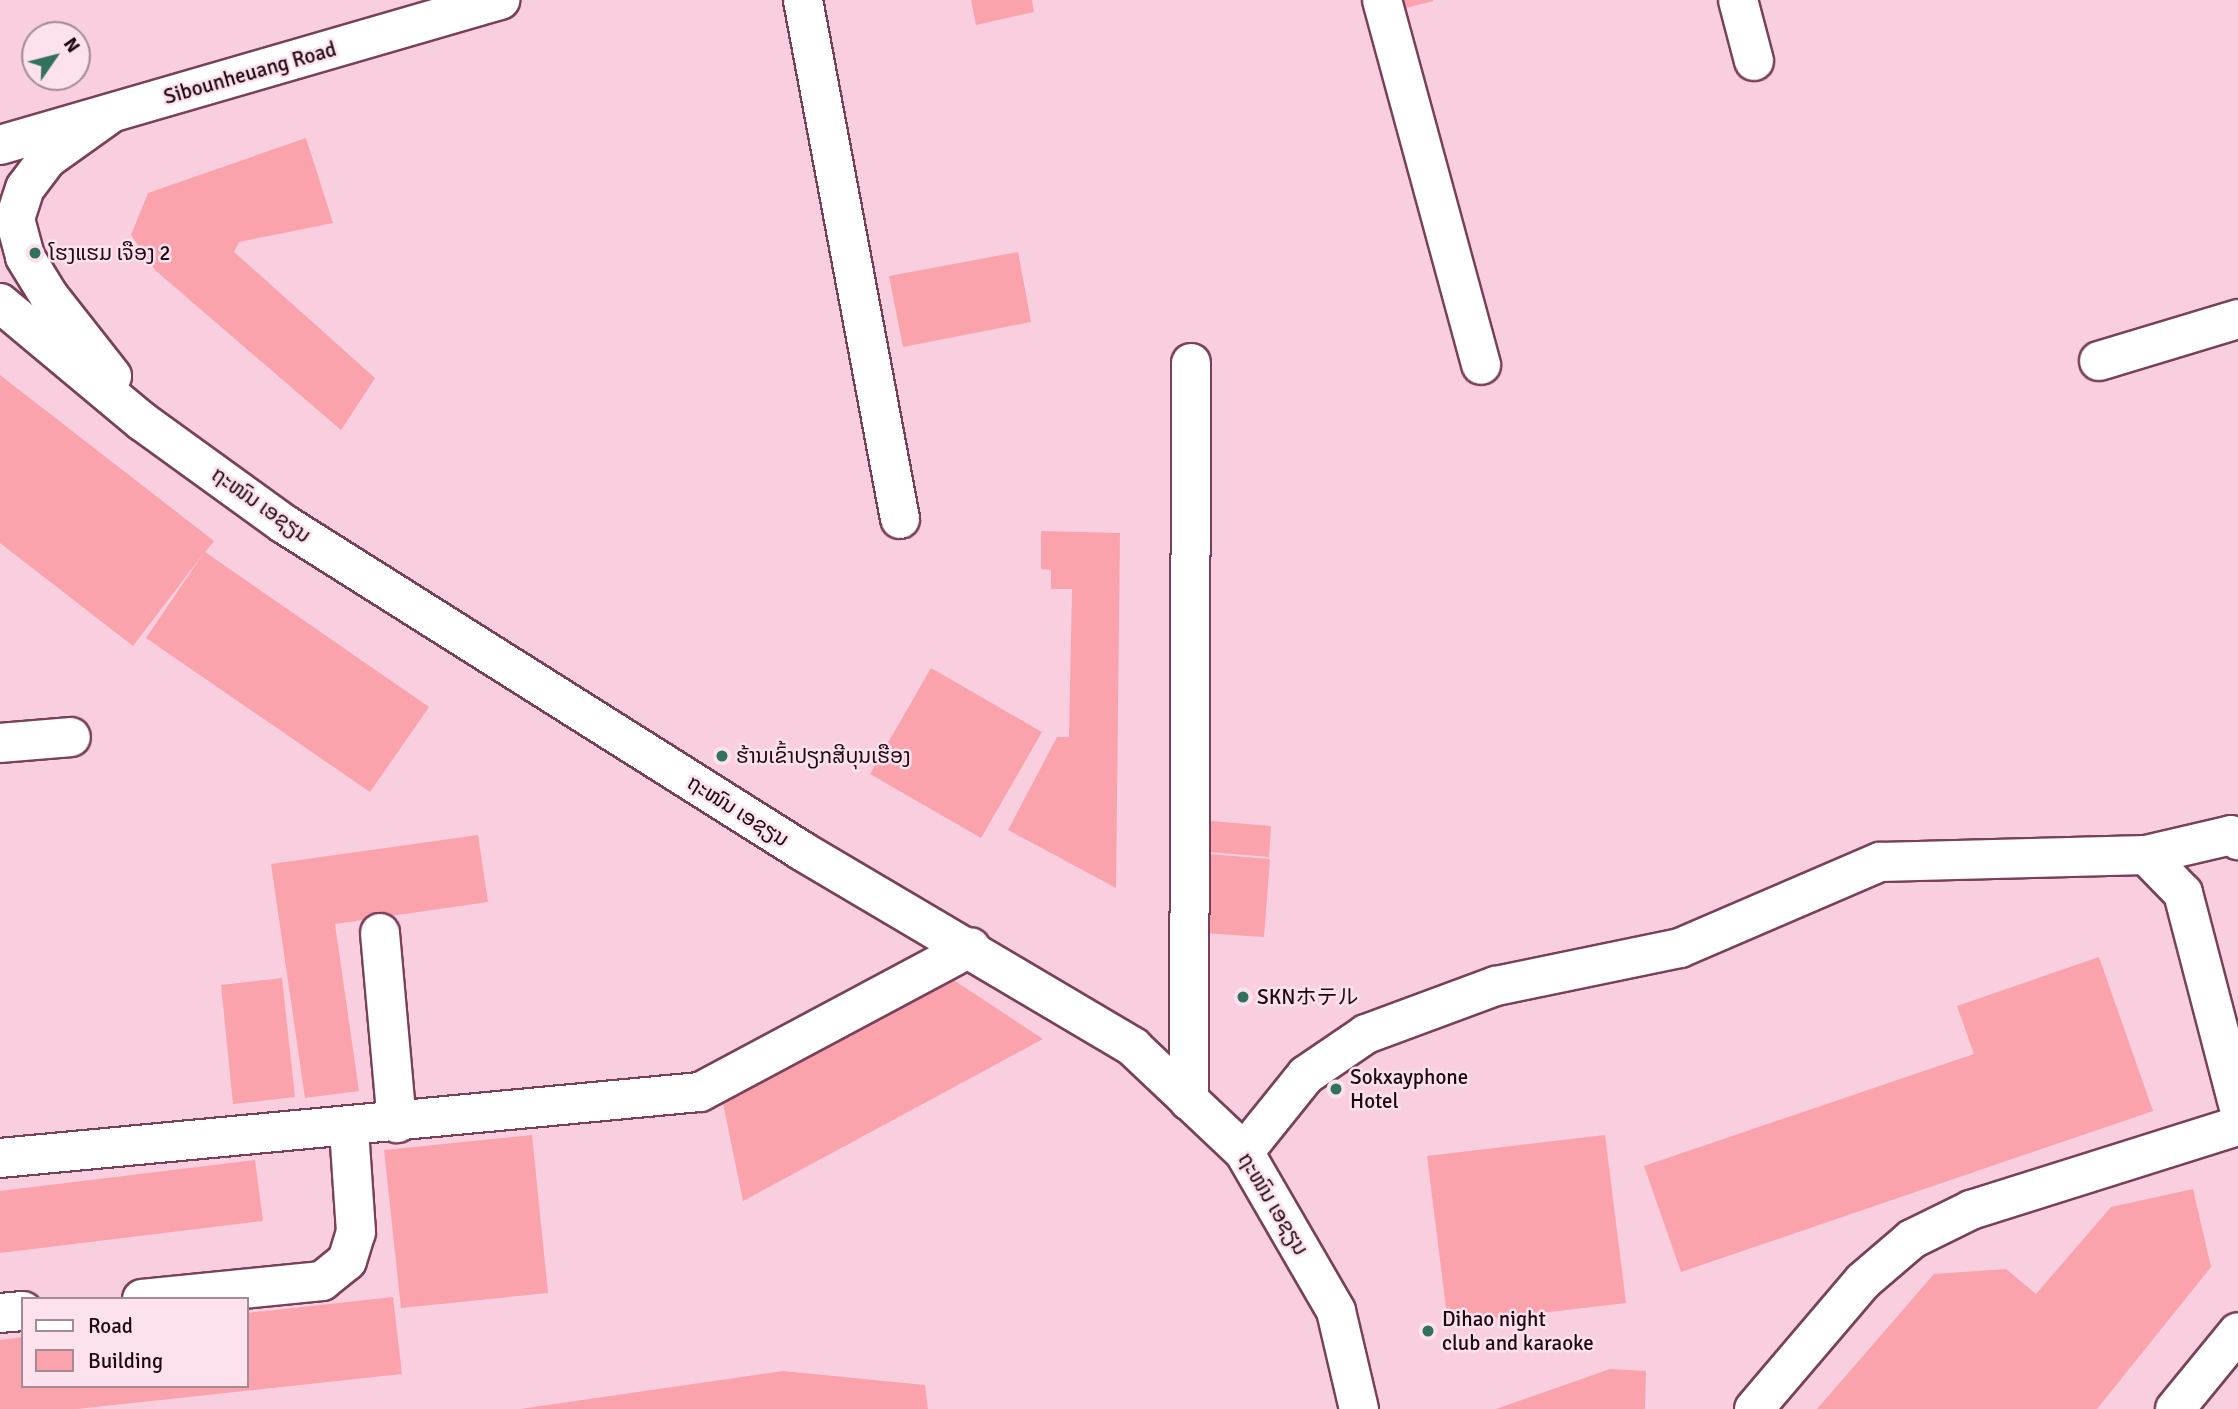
<!DOCTYPE html>
<meta charset="utf-8">
<style>
body{margin:0}
#map{position:relative;width:2238px;height:1409px;overflow:hidden;background:#f9cfe0;font-family:Signika,"Noto Sans JP","Noto Sans Lao",sans-serif}
div>[style]{position:absolute}
[style*='--x']{left:calc(var(--x)*1px);top:calc(var(--y)*1px);width:calc(var(--w)*1px);rotate:calc(var(--a)*1deg)}
.building>*{inset:0;background:#faa3ad}
.roads{filter:drop-shadow(2px 0 #79405a) drop-shadow(-2px 0 #79405a) drop-shadow(0 2px #79405a) drop-shadow(0 -2px #79405a)}
.minor>*{height:38px;margin:-19px;padding:0 19px;transform-origin:19px;border-radius:19px;background:#fff}
.major>*{height:38px;margin:-19px;padding:0 19px;transform-origin:19px;border-radius:19px;background:#fff}
.dots>*{width:19px;height:19px;translate:-50% -50%;box-sizing:border-box;border:4px solid #fde1ec;border-radius:50%}
span{translate:-50% -50%;white-space:nowrap;text-align:center;line-height:1.15;-webkit-text-stroke:5px #fde1ec;paint-order:stroke}
.street-label{font-size:21px;color:#1d0712}
.poi-label{font-size:21px;color:#1d0712}
.left{translate:0 -50%;text-align:left}
.legend{position:absolute;left:21px;top:1297px;width:228px;height:91px;box-sizing:border-box;background:#fde1ec;border:2px solid #a38a95;margin:0;padding:9px 12px;list-style:none;font-size:21px;color:#1d0712}
.legend li{display:flex;align-items:center;gap:14px;height:35px}
.legend b{width:35px;border:2px solid #a38a95}
.north{position:absolute;left:21px;top:21px;width:70px;height:70px;box-sizing:border-box;background:#fde1ec;border:2px solid #a38a95;border-radius:50%;rotate:55deg;font-size:19px;font-weight:700;line-height:28px;text-align:center;color:#1d0712}
.north::after{content:'';display:block;margin:auto;width:24px;height:32px;background:#32715f;clip-path:polygon(50% 0,100% 100%,50% 72%,0 100%)}
</style>
<div id="map">
<div class="building">
<div style="clip-path:polygon(971px 0,1032px 0,1034px 12px,976px 25px)"></div>
<div style="clip-path:polygon(1399px 0,1433px 0,1433px 1px,1402px 9px)"></div>
<div style="clip-path:polygon(306px 138px,333px 223px,239px 242px,234px 252px,375px 378px,341px 430px,155px 270px,131px 235px,148px 193px)"></div>
<div style="clip-path:polygon(1018px 252px,1031px 322px,903px 347px,889px 276px)"></div>
<div style="clip-path:polygon(0 375px,214px 541px,205px 552px,429px 707px,370px 792px,146px 638px,203px 554px,133px 646px,0 543px)"></div>
<div style="clip-path:polygon(1041px 531px,1120px 533px,1116px 888px,1008px 830px,1057px 737px,1069px 737px,1072px 589px,1051px 589px,1051px 570px,1041px 569px)"></div>
<div style="clip-path:polygon(931px 668px,1042px 732px,981px 838px,870px 774px)"></div>
<div style="clip-path:polygon(1211px 821px,1271px 826px,1269px 857px,1209px 852px)"></div>
<div style="clip-path:polygon(478px 835px,488px 902px,335px 924px,359px 1091px,305px 1098px,271px 864px)"></div>
<div style="clip-path:polygon(1208px 854px,1270px 859px,1264px 937px,1203px 933px)"></div>
<div style="clip-path:polygon(2099px 957px,2153px 1111px,1681px 1272px,1644px 1166px,1974px 1054px,1957px 1006px)"></div>
<div style="clip-path:polygon(946px 975px,1043px 1039px,743px 1201px,722px 1098px)"></div>
<div style="clip-path:polygon(282px 978px,295px 1097px,233px 1104px,221px 985px)"></div>
<div style="clip-path:polygon(532px 1135px,548px 1293px,401px 1308px,384px 1150px)"></div>
<div style="clip-path:polygon(1605px 1135px,1626px 1303px,1448px 1324px,1427px 1156px)"></div>
<div style="clip-path:polygon(255px 1160px,263px 1221px,0 1253px,0 1191px)"></div>
<div style="clip-path:polygon(2193px 1189px,2211px 1267px,2097px 1409px,1817px 1409px,1934px 1274px,2006px 1269px,2036px 1294px,2111px 1207px)"></div>
<div style="clip-path:polygon(393px 1297px,402px 1374px,77px 1409px,0 1409px,0 1340px,23px 1337px,23px 1386px,247px 1386px,247px 1313px)"></div>
<div style="clip-path:polygon(1610px 1369px,1646px 1371px,1645px 1409px,1496px 1409px)"></div>
<div style="clip-path:polygon(783px 1371px,925px 1385px,928px 1409px,520px 1409px)"></div>
</div>
<div class="roads">
<div class="minor">
<div style="--x:803;--y:0;--w:528;--a:79.41"></div>
<div style="--x:1382;--y:0;--w:378;--a:74.8"></div>
<div style="--x:1738;--y:0;--w:63;--a:75.3"></div>
<div style="--x:0;--y:145;--w:521;--a:-16.17"></div>
<div style="--x:2099;--y:361;--w:145;--a:-16.8"></div>
<div style="--x:0;--y:743;--w:71;--a:-4.8"></div>
<div style="--x:2146;--y:855;--w:87;--a:-13.2"></div>
<div style="--x:2231;--y:835;--w:9;--a:36"></div>
<div style="--x:380;--y:933;--w:191;--a:84.9"></div>
<div style="--x:1189;--y:1101;--w:738;--a:-89.84"></div>
<div style="--x:1244;--y:1152;--w:99;--a:-51.2"></div>
<div style="--x:1306;--y:1075;--w:73;--a:-34.3"></div>
<div style="--x:1366;--y:1034;--w:139;--a:-20.3"></div>
<div style="--x:1496;--y:986;--w:188;--a:-11.7"></div>
<div style="--x:1680;--y:948;--w:218;--a:-23.3"></div>
<div style="--x:1880;--y:862;--w:266;--a:-1.5"></div>
<div style="--x:2146;--y:855;--w:53;--a:45.8"></div>
<div style="--x:2183;--y:893;--w:218;--a:75.4"></div>
<div style="--x:0;--y:1158;--w:703;--a:-5.39"></div>
<div style="--x:700;--y:1092;--w:307;--a:-28.1"></div>
<div style="--x:142;--y:1299;--w:181;--a:-5.7"></div>
<div style="--x:322;--y:1281;--w:32;--a:-39"></div>
<div style="--x:347;--y:1261;--w:30;--a:-73"></div>
<div style="--x:356;--y:1232;--w:102;--a:-93.9"></div>
<div style="--x:0;--y:1313;--w:23;--a:-5"></div>
<div style="--x:1754;--y:1409;--w:168;--a:-49.6"></div>
<div style="--x:1863;--y:1281;--w:65;--a:-40.6"></div>
<div style="--x:1912;--y:1239;--w:66;--a:-26.2"></div>
<div style="--x:1971;--y:1210;--w:280;--a:-17.5"></div>
<div style="--x:2175;--y:1409;--w:99;--a:-50.7"></div>
</div>
<div class="major">
<div style="--x:110;--y:114;--w:77;--a:144.5"></div>
<div style="--x:47;--y:159;--w:36;--a:127"></div>
<div style="--x:25;--y:188;--w:33;--a:108"></div>
<div style="--x:15;--y:219;--w:39;--a:75"></div>
<div style="--x:25;--y:257;--w:46;--a:58.4"></div>
<div style="--x:49;--y:296;--w:102;--a:51.8"></div>
<div style="--x:0;--y:303;--w:186;--a:39.8"></div>
<div style="--x:143;--y:422;--w:174;--a:35.9"></div>
<div style="--x:284;--y:524;--w:613;--a:32.26"></div>
<div style="--x:802;--y:851;--w:385;--a:30.6"></div>
<div style="--x:1133;--y:1047;--w:153;--a:43.4"></div>
<div style="--x:1244;--y:1152;--w:184;--a:59.9"></div>
<div style="--x:1336;--y:1311;--w:101;--a:76.8"></div>
</div>
</div>
<div class="dots">
<div style="left:35px;top:253px;background:#32715f"></div>
<div style="left:722px;top:756px;background:#32715f"></div>
<div style="left:1243px;top:997px;background:#32715f"></div>
<div style="left:1336px;top:1089px;background:#32715f"></div>
<div style="left:1428px;top:1331px;background:#32715f"></div>
</div>
<div class="street-label">
<span style="left:250px;top:73px;rotate:-16deg">Sibounheuang Road</span>
<span style="left:261px;top:505px;rotate:35deg">ຖະໜົນ ເອຊຽນ</span>
<span style="left:738px;top:811px;rotate:32deg">ຖະໜົນ ເອຊຽນ</span>
<span style="left:1273px;top:1204px;rotate:59deg">ຖະໜົນ ເອຊຽນ</span>
</div>
<div class="poi-label">
<span class="left" style="left:49px;top:253px">ໂຮງແຮມ ເຈືອງ 2</span>
<span class="left" style="left:736px;top:756px">ຮ້ານເຂົ້າປຽກສີບຸນເຮືອງ</span>
<span class="left" style="left:1257px;top:997px">SKNホテル</span>
<span class="left" style="left:1350px;top:1089px">Sokxayphone<br>Hotel</span>
<span class="left" style="left:1442px;top:1331px">Dihao night<br>club and karaoke</span>
</div>
<ul class="legend">
<li><b style="height:9px;background:#fff"></b>Road</li>
<li><b style="height:19px;background:#faa3ad"></b>Building</li>
</ul>
<div class="north">N</div>
</div>
